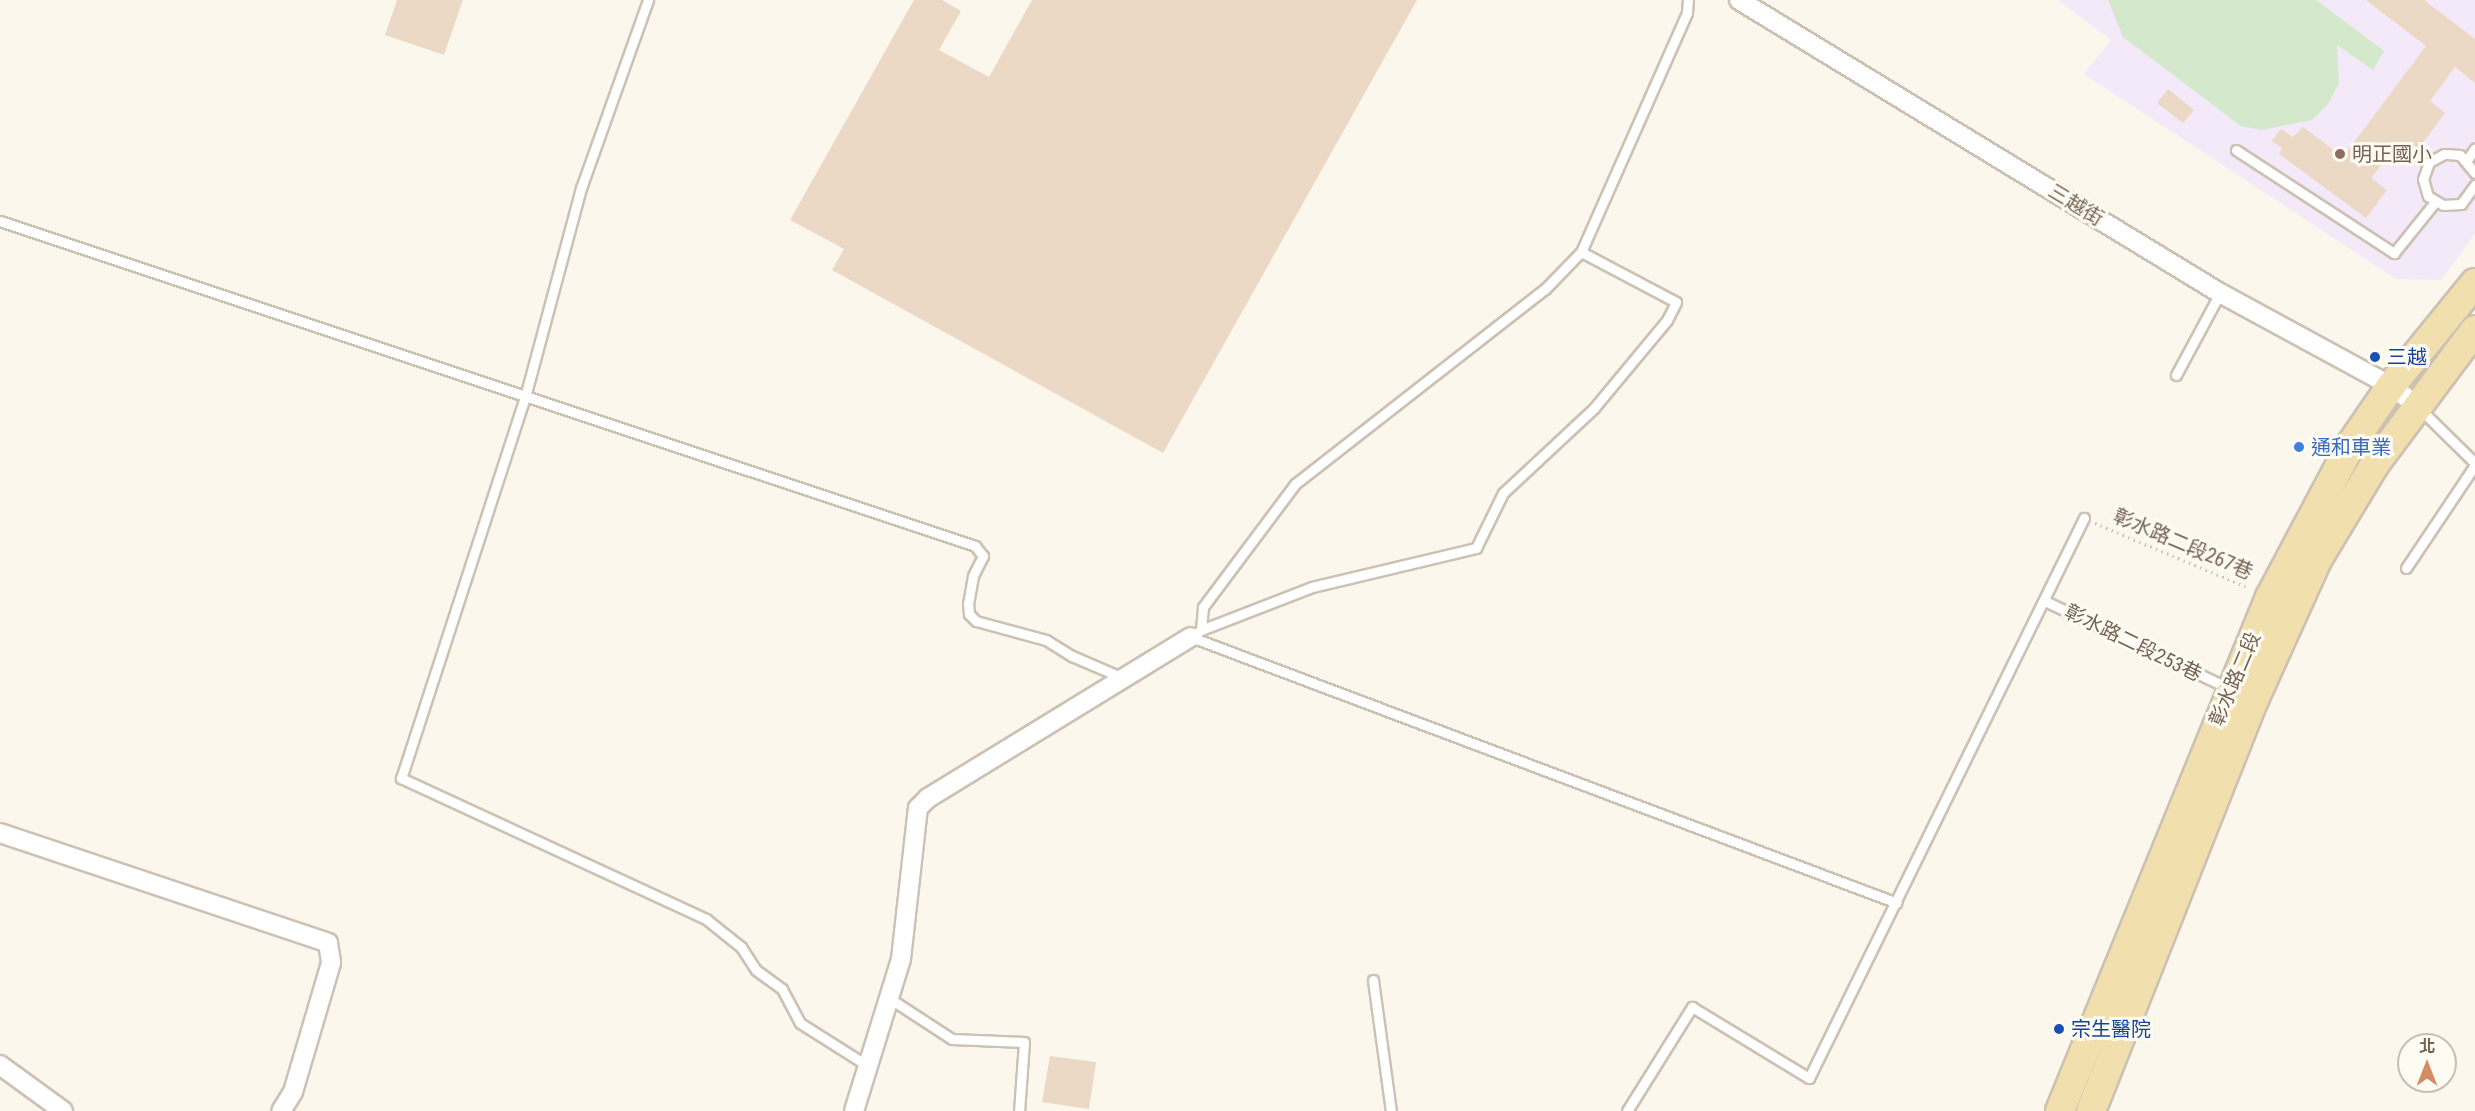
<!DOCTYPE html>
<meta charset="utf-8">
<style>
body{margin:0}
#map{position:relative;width:2475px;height:1111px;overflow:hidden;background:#fbf7ed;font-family:"Roboto Condensed","Noto Sans TC",sans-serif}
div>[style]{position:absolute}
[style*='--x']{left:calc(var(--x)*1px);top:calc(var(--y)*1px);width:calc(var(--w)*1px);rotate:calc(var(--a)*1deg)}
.education>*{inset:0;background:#f4e9f8}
.green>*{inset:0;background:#d4e8cc}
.building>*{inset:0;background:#ebd9c6}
.path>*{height:3px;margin-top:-1.5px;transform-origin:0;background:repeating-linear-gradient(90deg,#d3bfaa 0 1.5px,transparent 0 6px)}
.roads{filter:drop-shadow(2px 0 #ccc1b3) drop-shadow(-2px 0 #ccc1b3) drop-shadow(0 2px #ccc1b3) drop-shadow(0 -2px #ccc1b3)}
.lane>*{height:9px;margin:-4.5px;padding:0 4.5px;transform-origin:4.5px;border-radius:4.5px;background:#fff}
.street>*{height:18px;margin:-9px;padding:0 9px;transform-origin:9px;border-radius:9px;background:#fff}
.primary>*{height:28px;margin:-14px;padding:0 14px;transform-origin:14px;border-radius:14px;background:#f1e0ae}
.dots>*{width:16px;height:16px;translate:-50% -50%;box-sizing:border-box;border:3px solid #fefbf3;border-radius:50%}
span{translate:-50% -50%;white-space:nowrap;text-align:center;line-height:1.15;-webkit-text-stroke:6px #fefbf3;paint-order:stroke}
.education-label{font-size:20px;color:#785e54}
.left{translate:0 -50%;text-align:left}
.street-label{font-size:20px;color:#746252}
.transit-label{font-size:20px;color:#164399}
.shop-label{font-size:20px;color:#366cbe}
.north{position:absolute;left:2397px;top:1033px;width:60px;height:60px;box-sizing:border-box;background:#fefbf3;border:2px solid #c7beb3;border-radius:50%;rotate:0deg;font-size:16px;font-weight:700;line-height:24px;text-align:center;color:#746252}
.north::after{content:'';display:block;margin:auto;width:21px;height:27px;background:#d68a61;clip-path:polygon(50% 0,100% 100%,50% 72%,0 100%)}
</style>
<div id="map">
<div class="education">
<div style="clip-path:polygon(2058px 0,2475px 0,2475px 234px,2441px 280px,2396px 279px,2084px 74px,2111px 40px)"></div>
</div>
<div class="green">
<div style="clip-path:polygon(2108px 0,2316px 0,2384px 51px,2373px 70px,2337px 45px,2339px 83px,2328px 104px,2312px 120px,2261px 130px,2241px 126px,2123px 37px)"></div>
</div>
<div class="building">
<div style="clip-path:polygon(397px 0,463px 0,444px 55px,385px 35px)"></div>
<div style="clip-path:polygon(914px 0,942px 0,961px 11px,939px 50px,989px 77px,1032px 0,1417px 0,1163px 453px,832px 270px,844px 249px,790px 220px)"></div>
<div style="clip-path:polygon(2366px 0,2424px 0,2475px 39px,2475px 83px,2455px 67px,2430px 101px,2445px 113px,2408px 163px,2392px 151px,2371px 178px,2387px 190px,2366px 218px,2279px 154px,2282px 148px,2272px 141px,2281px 129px,2293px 137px,2303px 127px,2343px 157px,2426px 46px)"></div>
<div style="clip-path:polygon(2168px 89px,2194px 110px,2183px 123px,2157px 103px)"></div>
<div style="clip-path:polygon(1050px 1056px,1096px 1062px,1089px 1109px,1042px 1102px)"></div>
</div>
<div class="path">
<div style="--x:2095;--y:523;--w:167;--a:22.9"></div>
</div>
<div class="roads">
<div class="lane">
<div style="--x:648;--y:0;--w:200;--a:109.6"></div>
<div style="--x:581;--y:188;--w:216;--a:105"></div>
<div style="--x:525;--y:397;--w:401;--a:108"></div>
<div style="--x:401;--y:778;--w:336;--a:24.8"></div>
<div style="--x:706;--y:919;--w:45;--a:38.7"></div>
<div style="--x:741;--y:947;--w:27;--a:57"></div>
<div style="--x:756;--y:970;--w:32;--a:36"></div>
<div style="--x:782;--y:989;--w:38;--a:62"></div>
<div style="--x:800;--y:1023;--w:80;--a:32.3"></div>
<div style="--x:2236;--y:150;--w:189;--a:33.1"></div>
<div style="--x:2394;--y:253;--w:65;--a:-51.2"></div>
<div style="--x:2467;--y:160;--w:14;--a:-56"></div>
<div style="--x:2475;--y:173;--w:23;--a:-130"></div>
<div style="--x:2460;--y:155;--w:16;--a:-176"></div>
<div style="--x:2444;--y:154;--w:17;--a:152"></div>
<div style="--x:2429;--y:162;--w:18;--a:109"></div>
<div style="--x:2423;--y:179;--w:18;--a:74"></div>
<div style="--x:2428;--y:196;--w:17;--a:31"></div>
<div style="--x:2443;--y:205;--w:18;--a:-3"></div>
<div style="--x:2461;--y:204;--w:24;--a:-54"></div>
<div style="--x:0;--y:221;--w:1028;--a:18.43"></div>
<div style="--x:975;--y:546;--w:13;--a:51"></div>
<div style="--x:983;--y:556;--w:22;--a:117"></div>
<div style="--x:973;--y:576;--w:27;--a:100"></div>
<div style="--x:968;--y:603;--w:11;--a:85"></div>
<div style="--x:969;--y:614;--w:10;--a:45"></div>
<div style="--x:976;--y:621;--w:73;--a:15.2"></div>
<div style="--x:1046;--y:640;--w:31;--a:32"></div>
<div style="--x:1072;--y:656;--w:56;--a:23.3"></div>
<div style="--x:2176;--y:375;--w:93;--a:-61.8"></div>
<div style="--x:2419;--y:408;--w:78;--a:44.5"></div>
<div style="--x:2406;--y:568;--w:124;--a:-56.2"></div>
<div style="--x:2045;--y:601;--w:205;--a:25.4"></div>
<div style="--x:1201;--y:630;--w:119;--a:-21.2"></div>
<div style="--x:1312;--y:587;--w:169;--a:-13.4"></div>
<div style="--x:1476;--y:548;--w:61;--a:-63.9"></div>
<div style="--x:1503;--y:493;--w:125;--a:-43"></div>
<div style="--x:1594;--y:408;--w:114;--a:-50.3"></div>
<div style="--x:1667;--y:320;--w:20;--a:-63"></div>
<div style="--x:1676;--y:302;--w:107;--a:-152.2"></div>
<div style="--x:1191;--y:637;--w:12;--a:-35"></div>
<div style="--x:1201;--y:630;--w:23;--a:-85"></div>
<div style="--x:1203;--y:607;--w:154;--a:-53.2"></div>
<div style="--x:1295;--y:484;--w:317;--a:-38"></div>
<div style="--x:1545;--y:289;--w:52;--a:-45.8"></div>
<div style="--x:1581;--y:252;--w:261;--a:-66.1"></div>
<div style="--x:1687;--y:13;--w:13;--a:-86"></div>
<div style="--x:1191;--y:637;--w:754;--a:20.64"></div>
<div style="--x:1373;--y:980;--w:132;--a:82.2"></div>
<div style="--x:889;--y:998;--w:75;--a:33.1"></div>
<div style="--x:952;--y:1039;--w:72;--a:2.4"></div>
<div style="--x:1024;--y:1042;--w:69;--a:94.1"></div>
<div style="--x:1627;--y:1111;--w:123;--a:-58"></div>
<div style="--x:1692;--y:1007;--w:137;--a:31.3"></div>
<div style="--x:1809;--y:1078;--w:624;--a:-63.85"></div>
</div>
<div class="street">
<div style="--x:1739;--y:0;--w:563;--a:31.35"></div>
<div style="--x:2220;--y:293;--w:195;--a:28.5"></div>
<div style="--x:2391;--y:386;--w:30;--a:37"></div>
<div style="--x:0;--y:833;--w:346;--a:18.5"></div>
<div style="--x:328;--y:943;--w:20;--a:81"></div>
<div style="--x:331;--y:963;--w:134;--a:106.4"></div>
<div style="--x:293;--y:1092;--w:22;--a:122"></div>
<div style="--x:0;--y:1065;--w:78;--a:36.1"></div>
<div style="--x:854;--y:1111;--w:159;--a:-72.8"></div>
<div style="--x:901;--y:959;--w:152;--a:-83.6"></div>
<div style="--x:918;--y:808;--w:14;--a:-45"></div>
<div style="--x:928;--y:798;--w:308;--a:-31.5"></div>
</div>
<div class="primary">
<div style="--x:2060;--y:1111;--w:555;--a:-67.78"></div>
<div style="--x:2270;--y:597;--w:174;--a:-62"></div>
<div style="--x:2352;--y:443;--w:69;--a:-55.6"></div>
<div style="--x:2391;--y:386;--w:133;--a:-50.8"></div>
<div style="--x:2091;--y:1111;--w:440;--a:-68.4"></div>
<div style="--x:2253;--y:702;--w:156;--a:-65.7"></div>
<div style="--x:2317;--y:560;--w:112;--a:-58.9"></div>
<div style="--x:2375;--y:464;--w:167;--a:-53.3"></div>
</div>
</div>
<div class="dots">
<div style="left:2340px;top:154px;background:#8d6e63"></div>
<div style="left:2375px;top:357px;background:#1a4fb4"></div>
<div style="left:2299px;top:447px;background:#3f7fe0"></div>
<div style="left:2059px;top:1029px;background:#1a4fb4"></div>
</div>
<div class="education-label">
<span class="left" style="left:2352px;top:154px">明正國小</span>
</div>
<div class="street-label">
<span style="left:2076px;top:205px;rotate:31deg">三越街</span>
<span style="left:2183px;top:544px;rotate:23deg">彰水路二段267巷</span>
<span style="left:2133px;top:643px;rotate:26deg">彰水路二段253巷</span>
<span style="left:2235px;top:679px;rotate:-67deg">彰水路二段</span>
</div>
<div class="transit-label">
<span class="left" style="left:2387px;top:357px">三越</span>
<span class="left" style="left:2071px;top:1029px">宗生醫院</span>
</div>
<div class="shop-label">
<span class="left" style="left:2311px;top:447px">通和車業</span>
</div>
<div class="north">北</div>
</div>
